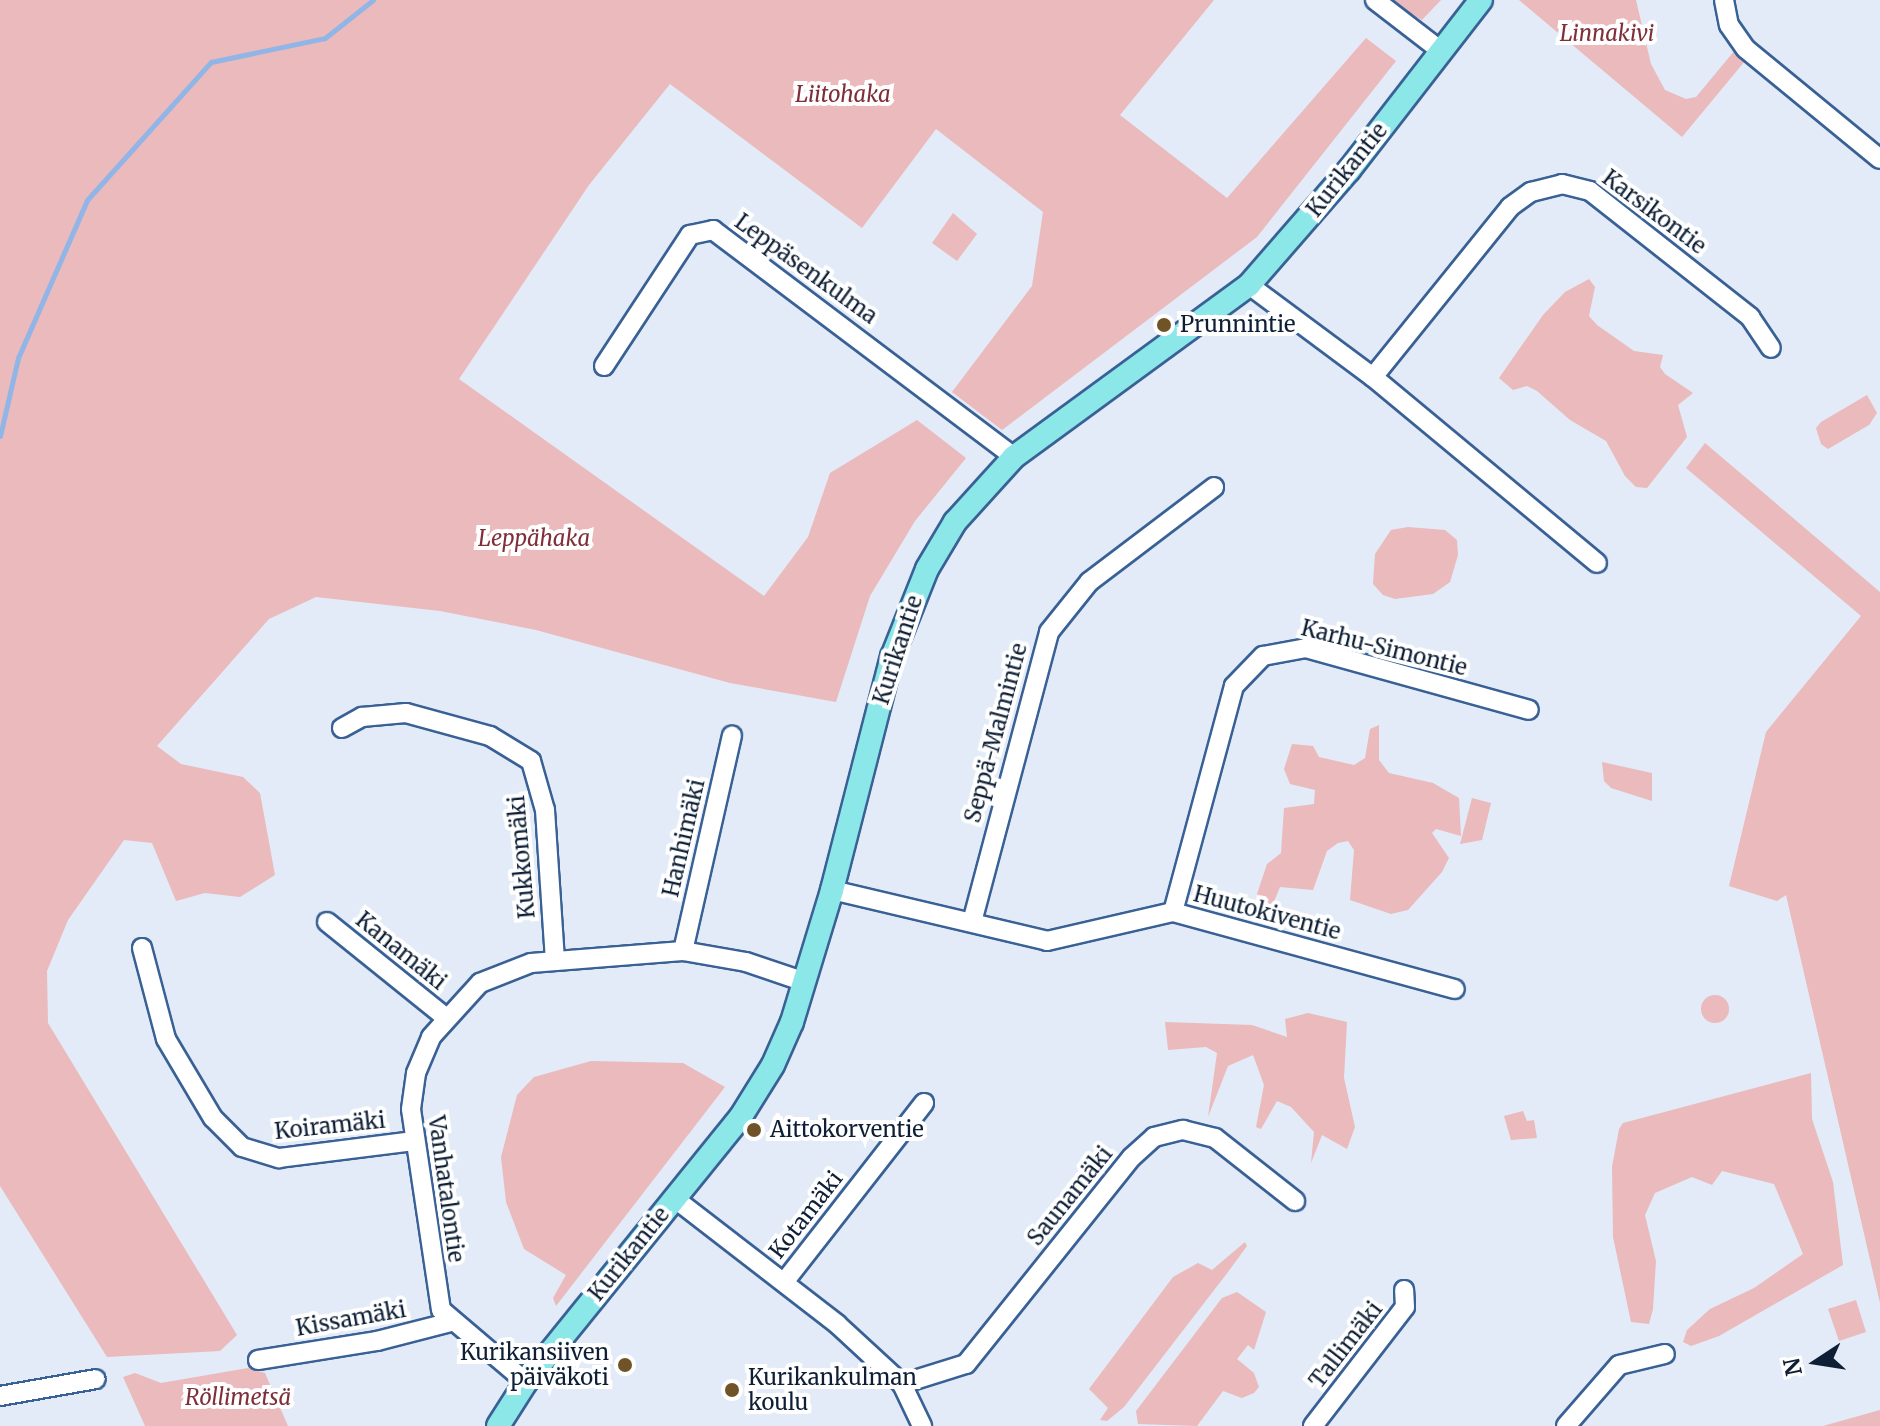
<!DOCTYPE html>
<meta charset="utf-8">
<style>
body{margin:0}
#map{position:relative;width:1880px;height:1426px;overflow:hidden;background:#e2ebf7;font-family:Merriweather,serif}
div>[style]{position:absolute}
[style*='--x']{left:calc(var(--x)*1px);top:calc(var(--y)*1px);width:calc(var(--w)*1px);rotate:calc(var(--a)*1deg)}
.green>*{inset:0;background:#eababc}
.round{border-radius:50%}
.stream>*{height:5px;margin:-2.5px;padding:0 2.5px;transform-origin:2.5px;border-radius:2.5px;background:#91b5e6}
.roads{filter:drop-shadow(2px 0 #396195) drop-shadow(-2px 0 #396195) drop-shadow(0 2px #396195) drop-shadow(0 -2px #396195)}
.minor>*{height:18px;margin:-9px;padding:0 9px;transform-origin:9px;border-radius:9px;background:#fff}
.major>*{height:22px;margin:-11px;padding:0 11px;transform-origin:11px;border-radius:11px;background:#8ce7e8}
.dots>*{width:22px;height:22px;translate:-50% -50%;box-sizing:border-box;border:4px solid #fff;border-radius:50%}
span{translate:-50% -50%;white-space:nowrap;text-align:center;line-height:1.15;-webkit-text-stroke:8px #fff;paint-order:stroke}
.park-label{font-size:22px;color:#7f2f39;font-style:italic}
.street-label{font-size:22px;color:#0e1f35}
.poi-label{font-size:22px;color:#0e1f35}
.left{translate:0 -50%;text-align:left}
.right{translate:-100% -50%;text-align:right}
.north{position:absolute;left:1776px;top:1322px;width:80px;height:80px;-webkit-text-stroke:6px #fff;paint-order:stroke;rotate:258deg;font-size:22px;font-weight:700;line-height:32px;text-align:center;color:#0e1f35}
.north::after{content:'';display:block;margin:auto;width:28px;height:36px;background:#0e1f35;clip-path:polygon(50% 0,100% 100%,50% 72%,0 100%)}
</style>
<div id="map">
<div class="green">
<div style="clip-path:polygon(0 0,1214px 0,1120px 115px,1227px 198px,1366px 38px,1396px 61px,1257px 237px,1002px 430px,952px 392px,1032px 286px,1043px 212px,936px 129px,862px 228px,670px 84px,589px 185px,459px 379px,764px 596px,808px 537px,830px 473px,917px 420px,966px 458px,915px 521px,870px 596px,836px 702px,730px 683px,536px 630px,440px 611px,316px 597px,269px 619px,157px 746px,181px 764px,243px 777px,260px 793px,275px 875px,240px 897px,205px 893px,176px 901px,152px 843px,124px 840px,68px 920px,47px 971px,48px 1023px,237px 1335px,220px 1351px,107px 1357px,0 1186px)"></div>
<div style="clip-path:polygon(1387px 0,1441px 0,1422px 20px)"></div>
<div style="clip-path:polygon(1519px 0,1636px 0,1651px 64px,1665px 90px,1686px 99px,1696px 97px,1735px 50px,1745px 61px,1682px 137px)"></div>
<div style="clip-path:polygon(953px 213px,977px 234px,957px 261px,932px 243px)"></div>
<div style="clip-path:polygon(1589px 279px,1595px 287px,1589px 316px,1597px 325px,1634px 351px,1663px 355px,1660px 367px,1665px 374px,1693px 393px,1678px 405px,1687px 437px,1647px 488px,1636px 487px,1625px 476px,1606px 441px,1570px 420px,1537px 391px,1527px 386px,1513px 390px,1499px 378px,1543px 315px,1565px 292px)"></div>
<div style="clip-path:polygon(1867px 395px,1877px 413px,1869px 425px,1828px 449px,1821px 444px,1816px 428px,1821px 422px)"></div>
<div style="clip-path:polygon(1705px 443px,1880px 592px,1880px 1303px,1786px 895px,1777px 901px,1729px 886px,1766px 732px,1861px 616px,1686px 468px)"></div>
<div style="clip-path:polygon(1408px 527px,1445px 530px,1457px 540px,1458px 555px,1450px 582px,1433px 594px,1395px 599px,1383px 595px,1373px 584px,1375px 554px,1391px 530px)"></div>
<div style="clip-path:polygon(1379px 725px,1379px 760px,1389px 773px,1433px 783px,1459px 798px,1461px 836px,1436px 829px,1432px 833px,1449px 858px,1442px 872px,1408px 910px,1391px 914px,1350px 900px,1354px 850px,1348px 841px,1338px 843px,1327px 851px,1313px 890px,1280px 887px,1268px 916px,1261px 911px,1257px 894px,1267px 864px,1281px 853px,1284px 808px,1314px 804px,1315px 790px,1290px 784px,1284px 769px,1292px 744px,1313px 746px,1319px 757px,1354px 765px,1365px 758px,1370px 729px)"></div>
<div style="clip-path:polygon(1602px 762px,1652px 773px,1652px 801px,1611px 788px,1604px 781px)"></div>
<div style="clip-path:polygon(1472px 798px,1491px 803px,1482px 840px,1460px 844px)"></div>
<div class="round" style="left:1701px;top:995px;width:28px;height:28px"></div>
<div style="clip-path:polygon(1308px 1013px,1347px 1022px,1344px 1078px,1355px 1127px,1347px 1149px,1322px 1135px,1311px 1163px,1314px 1132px,1291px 1107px,1277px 1101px,1261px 1129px,1256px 1127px,1264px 1085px,1253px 1055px,1228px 1066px,1208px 1117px,1217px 1053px,1206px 1047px,1168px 1050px,1165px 1022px,1252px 1025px,1287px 1037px,1285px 1019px)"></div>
<div style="clip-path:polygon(591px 1061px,683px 1063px,725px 1087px,556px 1306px,553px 1298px,566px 1275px,524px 1249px,506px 1202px,501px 1157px,517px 1095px,534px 1077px)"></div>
<div style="clip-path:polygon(1811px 1073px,1812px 1119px,1833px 1182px,1843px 1265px,1719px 1336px,1691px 1346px,1683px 1342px,1687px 1330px,1710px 1309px,1754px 1288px,1803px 1254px,1774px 1184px,1722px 1171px,1712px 1185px,1692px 1177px,1655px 1193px,1645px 1215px,1656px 1261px,1653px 1309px,1649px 1324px,1631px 1322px,1613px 1237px,1612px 1167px,1619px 1129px,1623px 1123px)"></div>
<div style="clip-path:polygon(1523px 1111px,1527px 1121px,1534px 1120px,1537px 1138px,1511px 1140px,1504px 1116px)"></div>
<div style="clip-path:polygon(1245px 1242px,1247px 1246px,1228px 1272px,1124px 1407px,1107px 1421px,1100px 1420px,1108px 1408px,1089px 1389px,1173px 1277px,1198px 1263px,1212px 1270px)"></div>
<div style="clip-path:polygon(1237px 1292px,1266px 1312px,1254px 1350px,1248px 1345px,1237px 1359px,1254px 1373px,1259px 1387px,1254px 1393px,1242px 1398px,1223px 1391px,1197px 1426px,1138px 1424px,1136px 1411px,1222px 1298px)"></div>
<div style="clip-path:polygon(1856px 1300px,1866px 1332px,1839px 1341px,1828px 1309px)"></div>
<div style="clip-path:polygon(248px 1368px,265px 1373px,288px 1426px,145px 1426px,123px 1377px,135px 1373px,161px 1383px)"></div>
<div style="clip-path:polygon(1880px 1410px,1880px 1426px,1823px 1426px)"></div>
</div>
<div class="stream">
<div style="--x:0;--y:436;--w:80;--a:-77"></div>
<div style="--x:18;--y:358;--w:172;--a:-66.4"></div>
<div style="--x:87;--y:200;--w:186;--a:-48.1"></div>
<div style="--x:211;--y:62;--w:116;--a:-11.9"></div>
<div style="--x:325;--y:38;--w:61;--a:-38.4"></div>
</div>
<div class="roads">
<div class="minor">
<div style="--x:1375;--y:0;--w:82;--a:37.6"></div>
<div style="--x:1724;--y:0;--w:25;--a:79"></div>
<div style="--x:1729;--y:25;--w:29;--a:55"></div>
<div style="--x:1746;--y:49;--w:173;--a:39.4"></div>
<div style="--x:1249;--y:285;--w:154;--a:36.6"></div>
<div style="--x:1373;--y:377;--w:291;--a:39.7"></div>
<div style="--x:604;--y:366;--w:157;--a:-56.7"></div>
<div style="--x:690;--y:235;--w:24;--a:-12"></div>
<div style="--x:713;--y:230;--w:377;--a:37"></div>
<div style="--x:1373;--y:377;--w:218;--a:-51.1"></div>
<div style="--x:1510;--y:207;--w:26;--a:-36"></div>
<div style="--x:1531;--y:192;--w:32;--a:-14"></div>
<div style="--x:1562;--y:184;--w:29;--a:14"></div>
<div style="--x:1590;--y:191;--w:204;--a:38.2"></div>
<div style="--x:1750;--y:317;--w:37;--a:56"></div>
<div style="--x:342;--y:728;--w:23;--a:-29"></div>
<div style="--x:362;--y:717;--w:44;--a:-5.2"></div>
<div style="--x:406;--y:713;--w:87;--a:15.3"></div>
<div style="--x:490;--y:736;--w:48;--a:31.4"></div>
<div style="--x:531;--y:761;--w:51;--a:74.1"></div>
<div style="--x:545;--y:810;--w:151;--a:86.2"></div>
<div style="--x:832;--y:890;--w:221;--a:13.3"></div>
<div style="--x:1047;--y:941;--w:129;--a:-13"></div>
<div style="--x:1173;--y:912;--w:292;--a:15.3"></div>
<div style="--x:1173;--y:912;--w:234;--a:-74.9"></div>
<div style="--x:1234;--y:686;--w:42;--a:-46"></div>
<div style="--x:1263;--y:656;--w:44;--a:-10.5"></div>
<div style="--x:1306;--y:648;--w:231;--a:15.5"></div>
<div style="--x:327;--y:922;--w:151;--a:38.8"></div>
<div style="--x:972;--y:922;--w:300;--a:-75.1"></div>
<div style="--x:1049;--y:632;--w:64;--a:-51.3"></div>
<div style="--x:1089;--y:582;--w:157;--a:-37.2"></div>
<div style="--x:142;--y:948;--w:94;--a:75.2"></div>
<div style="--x:166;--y:1039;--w:92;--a:59.3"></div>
<div style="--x:213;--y:1118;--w:41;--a:45"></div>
<div style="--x:242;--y:1147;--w:39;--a:17"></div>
<div style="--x:279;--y:1158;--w:135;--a:-7.2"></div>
<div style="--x:683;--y:951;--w:221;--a:-77.2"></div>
<div style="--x:674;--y:1198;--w:206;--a:37.7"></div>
<div style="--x:837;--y:1324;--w:88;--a:42.7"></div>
<div style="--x:902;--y:1384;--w:47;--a:64.5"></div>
<div style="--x:785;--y:1281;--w:226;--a:-52"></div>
<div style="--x:258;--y:1360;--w:121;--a:-9.1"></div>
<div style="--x:377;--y:1341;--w:76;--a:-14.4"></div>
<div style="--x:526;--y:1382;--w:111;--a:-139.7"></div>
<div style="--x:441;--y:1310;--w:203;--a:-98.5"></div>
<div style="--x:411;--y:1109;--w:36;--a:-82"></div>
<div style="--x:416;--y:1073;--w:39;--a:-67"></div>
<div style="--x:431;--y:1037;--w:73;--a:-47.8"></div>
<div style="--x:480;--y:983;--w:55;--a:-21.4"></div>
<div style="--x:531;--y:963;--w:152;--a:-4.5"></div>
<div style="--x:683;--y:951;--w:64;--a:9.9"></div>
<div style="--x:746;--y:962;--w:62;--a:18.7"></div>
<div style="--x:902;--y:1384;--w:67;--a:-17.4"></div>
<div style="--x:966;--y:1364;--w:265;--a:-51.3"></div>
<div style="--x:1132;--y:1157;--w:30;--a:-42"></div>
<div style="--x:1154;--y:1137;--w:30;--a:-14"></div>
<div style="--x:1183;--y:1130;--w:33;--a:14"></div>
<div style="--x:1215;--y:1138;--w:102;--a:38.2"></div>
<div style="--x:0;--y:1396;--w:97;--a:-10"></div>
<div style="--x:1313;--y:1426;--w:150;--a:-52.3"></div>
<div style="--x:1405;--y:1307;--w:17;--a:-93"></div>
<div style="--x:1566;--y:1426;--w:81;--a:-49"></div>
<div style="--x:1619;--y:1365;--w:47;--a:-13.4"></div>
</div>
<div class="major">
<div style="--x:498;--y:1426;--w:52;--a:-57.5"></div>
<div style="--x:526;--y:1382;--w:340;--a:-51"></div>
<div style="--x:740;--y:1118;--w:62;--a:-58.1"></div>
<div style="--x:773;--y:1065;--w:47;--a:-66.2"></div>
<div style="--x:792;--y:1022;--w:138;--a:-73.1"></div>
<div style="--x:832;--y:890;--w:241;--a:-75.6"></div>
<div style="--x:892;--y:657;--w:95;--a:-68.3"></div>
<div style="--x:927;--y:569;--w:55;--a:-59.2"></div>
<div style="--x:955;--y:522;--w:88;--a:-47.8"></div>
<div style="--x:1014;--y:457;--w:291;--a:-36.2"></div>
<div style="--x:1249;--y:285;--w:152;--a:-49"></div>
<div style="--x:1349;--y:170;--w:215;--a:-52.2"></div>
</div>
</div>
<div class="dots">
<div style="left:1164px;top:325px;background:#705326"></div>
<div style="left:754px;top:1130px;background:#705326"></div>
<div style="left:625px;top:1365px;background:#705326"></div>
<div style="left:732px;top:1390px;background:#705326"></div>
</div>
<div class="park-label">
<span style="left:1607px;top:34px">Linnakivi</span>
<span style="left:843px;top:95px">Liitohaka</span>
<span style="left:534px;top:539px">Leppähaka</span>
<span style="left:238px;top:1398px">Röllimetsä</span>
</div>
<div class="street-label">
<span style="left:1347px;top:170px;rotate:-51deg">Kurikantie</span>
<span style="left:1654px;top:212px;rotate:37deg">Karsikontie</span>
<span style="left:806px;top:269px;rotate:36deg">Leppäsenkulma</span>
<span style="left:1384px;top:648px;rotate:14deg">Karhu-Simontie</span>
<span style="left:898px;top:650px;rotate:-72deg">Kurikantie</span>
<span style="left:996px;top:733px;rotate:-75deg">Seppä-Malmintie</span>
<span style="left:684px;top:838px;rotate:-77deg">Hanhimäki</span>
<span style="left:522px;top:857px;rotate:-95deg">Kukkomäki</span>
<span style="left:1267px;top:913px;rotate:15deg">Huutokiventie</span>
<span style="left:401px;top:951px;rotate:39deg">Kanamäki</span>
<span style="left:330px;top:1126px;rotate:-6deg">Koiramäki</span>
<span style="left:446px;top:1189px;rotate:82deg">Vanhatalontie</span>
<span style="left:1070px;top:1196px;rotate:-51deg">Saunamäki</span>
<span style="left:806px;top:1215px;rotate:-52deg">Kotamäki</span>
<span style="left:629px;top:1254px;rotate:-51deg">Kurikantie</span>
<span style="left:351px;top:1319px;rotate:-10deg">Kissamäki</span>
<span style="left:1346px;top:1345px;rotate:-52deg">Tallimäki</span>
</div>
<div class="poi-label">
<span class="left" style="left:1180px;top:325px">Prunnintie</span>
<span class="left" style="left:770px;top:1130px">Aittokorventie</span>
<span class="right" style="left:609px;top:1365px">Kurikansiiven<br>päiväkoti</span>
<span class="left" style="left:748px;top:1390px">Kurikankulman<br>koulu</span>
</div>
<div class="north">N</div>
</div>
